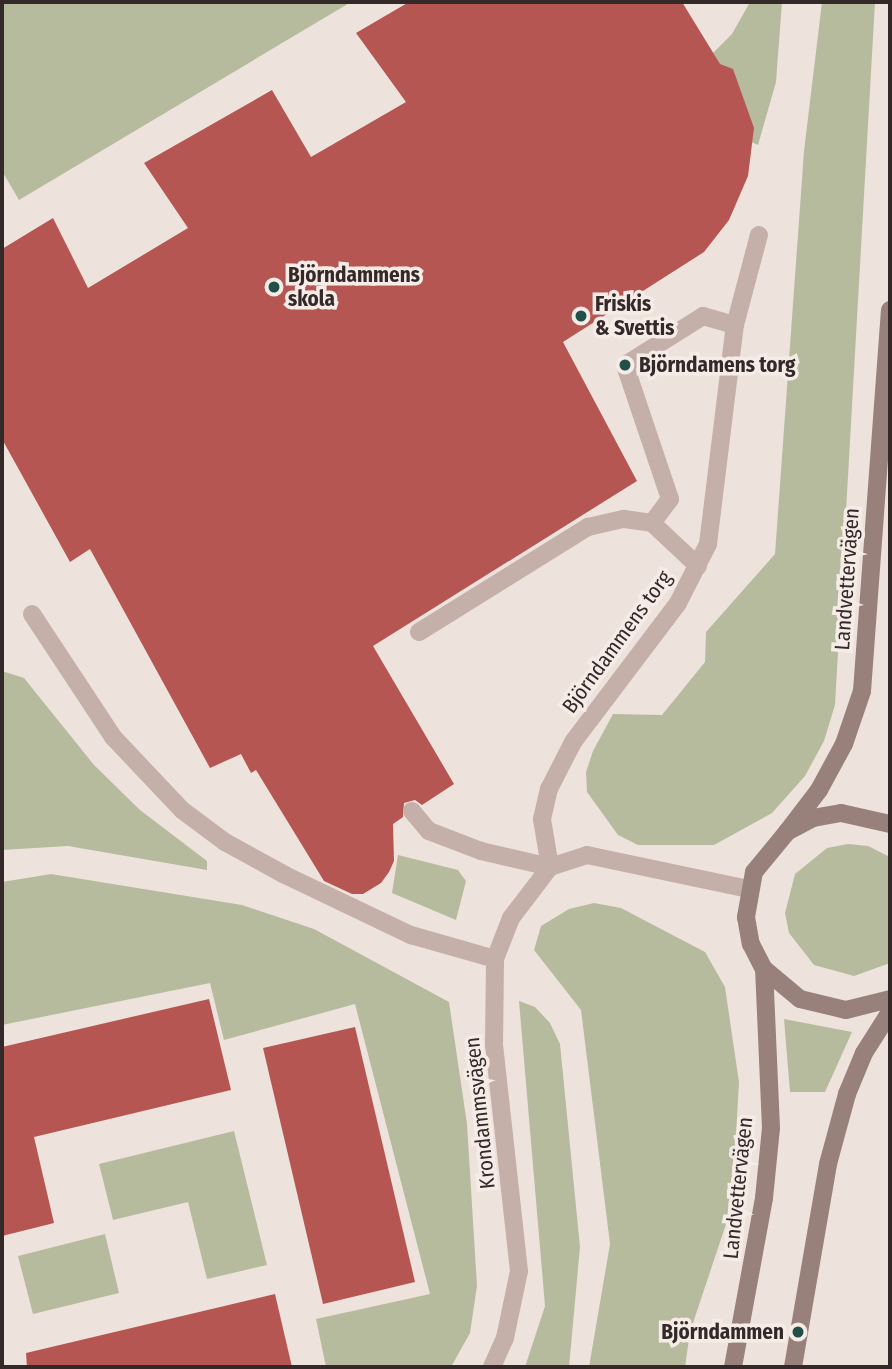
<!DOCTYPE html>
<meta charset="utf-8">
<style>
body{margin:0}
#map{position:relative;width:892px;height:1369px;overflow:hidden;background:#eee2dc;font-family:"Fira Sans Condensed",sans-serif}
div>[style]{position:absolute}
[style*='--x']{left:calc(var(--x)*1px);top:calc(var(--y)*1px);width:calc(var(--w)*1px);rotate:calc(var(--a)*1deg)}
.green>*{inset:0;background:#b7bb9e}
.building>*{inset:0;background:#b65652}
.lane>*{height:18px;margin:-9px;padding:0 9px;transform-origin:9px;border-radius:9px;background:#c4b0a9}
.street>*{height:18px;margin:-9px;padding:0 9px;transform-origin:9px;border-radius:9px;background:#c4b0a9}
.secondary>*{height:18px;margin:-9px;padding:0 9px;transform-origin:9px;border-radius:9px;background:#98807b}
.dots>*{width:19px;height:19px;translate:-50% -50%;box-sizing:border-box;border:4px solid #f6ece7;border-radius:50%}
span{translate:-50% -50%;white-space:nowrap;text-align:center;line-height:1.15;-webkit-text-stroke:7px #f6ece7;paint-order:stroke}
.poi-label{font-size:21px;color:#332928;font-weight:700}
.left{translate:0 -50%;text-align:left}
.right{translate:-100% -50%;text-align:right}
.street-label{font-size:21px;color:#332928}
.frame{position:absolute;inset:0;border:4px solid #332928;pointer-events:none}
</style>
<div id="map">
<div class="green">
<div style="clip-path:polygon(2px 2px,351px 2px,19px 200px,2px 171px)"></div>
<div style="clip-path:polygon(750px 2px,782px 2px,776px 82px,758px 145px,743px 138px,713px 53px,732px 34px)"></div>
<div style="clip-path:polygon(822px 2px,875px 2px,835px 705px,824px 741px,805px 776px,772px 813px,714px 845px,638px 845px,618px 835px,587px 792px,586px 772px,593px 751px,613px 714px,662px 715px,705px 662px,706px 632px,775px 554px,804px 151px)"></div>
<div style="clip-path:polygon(2px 671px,24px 678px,94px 765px,140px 810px,207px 861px,207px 870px,68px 846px,2px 850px)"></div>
<div style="clip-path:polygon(848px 844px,868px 846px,890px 857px,890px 963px,854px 976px,814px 965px,789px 933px,785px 913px,795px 874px,827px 848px)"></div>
<div style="clip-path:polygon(398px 855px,458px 870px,466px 881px,456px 920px,392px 893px)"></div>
<div style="clip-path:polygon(51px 874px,242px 905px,314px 929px,449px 1002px,467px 1124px,477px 1286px,470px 1333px,451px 1367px,326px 1367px,316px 1319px,430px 1294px,355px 1004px,224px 1040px,210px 983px,2px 1025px,2px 882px)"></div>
<div style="clip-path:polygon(594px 903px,621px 908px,705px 952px,725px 987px,739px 1082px,732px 1206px,690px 1332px,685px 1367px,589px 1367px,610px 1244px,581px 1010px,534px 950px,541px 926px,569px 909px)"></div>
<div style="clip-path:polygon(519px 1001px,535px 1007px,550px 1023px,560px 1044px,580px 1247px,569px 1367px,525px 1367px,545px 1306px)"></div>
<div style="clip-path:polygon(784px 1019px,852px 1032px,825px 1092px,790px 1092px)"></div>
<div style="clip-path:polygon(234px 1131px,267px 1265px,207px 1279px,188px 1202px,113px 1220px,99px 1164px)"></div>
<div style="clip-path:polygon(105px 1234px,119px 1293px,33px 1314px,18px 1256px)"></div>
</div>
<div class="building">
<div style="clip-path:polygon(409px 2px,682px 2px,720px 64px,733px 69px,754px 128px,748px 176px,729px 220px,704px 252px,563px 342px,637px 481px,373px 646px,454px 784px,422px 805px,415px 800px,404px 803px,403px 817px,393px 824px,394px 861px,389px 872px,381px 883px,363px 894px,352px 894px,324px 881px,256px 770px,251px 773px,241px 754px,210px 768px,90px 549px,70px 562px,2px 439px,2px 249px,53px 218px,88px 288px,188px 228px,144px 163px,272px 90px,311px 157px,406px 102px,356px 33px)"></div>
<div style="clip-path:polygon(209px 999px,231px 1090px,34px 1137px,54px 1223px,2px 1236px,2px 1047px)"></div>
<div style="clip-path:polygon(355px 1027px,415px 1282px,323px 1304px,263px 1048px)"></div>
<div style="clip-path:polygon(275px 1294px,292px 1367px,27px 1367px,26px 1353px)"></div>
</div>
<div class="lane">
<div style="--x:698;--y:566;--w:63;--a:-136.9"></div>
<div style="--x:652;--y:523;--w:30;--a:-53"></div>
<div style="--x:670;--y:499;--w:141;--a:-108.6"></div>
<div style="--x:625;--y:365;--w:92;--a:-32.1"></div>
<div style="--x:703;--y:316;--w:33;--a:16"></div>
<div style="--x:419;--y:632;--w:199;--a:-31.9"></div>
<div style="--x:588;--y:527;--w:37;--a:-13"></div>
<div style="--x:624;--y:519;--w:28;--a:8"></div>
<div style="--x:412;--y:811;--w:26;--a:50"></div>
<div style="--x:429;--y:831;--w:56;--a:21"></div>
<div style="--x:481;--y:851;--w:71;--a:13.1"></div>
</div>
<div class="street">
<div style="--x:32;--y:614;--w:147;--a:56.6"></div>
<div style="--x:113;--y:737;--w:100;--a:46.6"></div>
<div style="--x:182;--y:810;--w:54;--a:36.7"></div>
<div style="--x:225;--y:842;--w:68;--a:28.8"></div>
<div style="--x:285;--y:875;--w:140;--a:25.5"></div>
<div style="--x:411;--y:935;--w:87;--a:15.9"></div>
<div style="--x:550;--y:867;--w:49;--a:-99.5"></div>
<div style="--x:542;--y:819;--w:31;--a:-77"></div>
<div style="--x:549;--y:789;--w:53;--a:-62.9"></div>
<div style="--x:573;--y:742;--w:174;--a:-52.9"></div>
<div style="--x:678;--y:603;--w:66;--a:-63"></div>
<div style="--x:708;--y:544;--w:221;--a:-83"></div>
<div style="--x:735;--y:325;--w:93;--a:-75.1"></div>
<div style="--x:492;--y:1367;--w:32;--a:-66"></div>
<div style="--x:505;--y:1338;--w:68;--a:-78.2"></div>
<div style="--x:519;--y:1271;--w:227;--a:-96.3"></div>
<div style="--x:494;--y:1045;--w:86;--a:-89.3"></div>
<div style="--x:495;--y:959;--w:44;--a:-68.7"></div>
<div style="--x:511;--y:918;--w:64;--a:-52.6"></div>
<div style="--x:550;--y:867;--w:39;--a:-18"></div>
<div style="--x:587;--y:855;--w:165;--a:11.9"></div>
</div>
<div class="secondary">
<div style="--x:890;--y:824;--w:50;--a:-167.3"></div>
<div style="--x:841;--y:813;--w:28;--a:170"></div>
<div style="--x:813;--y:818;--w:30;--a:152"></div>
<div style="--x:787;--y:832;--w:52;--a:129.5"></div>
<div style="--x:754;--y:872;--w:46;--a:100.1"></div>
<div style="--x:746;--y:917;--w:27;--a:80"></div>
<div style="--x:751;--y:944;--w:28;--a:63"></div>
<div style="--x:764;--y:969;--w:47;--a:39.8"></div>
<div style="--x:800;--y:999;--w:47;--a:13.4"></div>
<div style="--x:846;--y:1010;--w:45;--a:-14"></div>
<div style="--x:787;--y:832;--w:53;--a:-52.7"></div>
<div style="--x:819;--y:790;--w:52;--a:-61.5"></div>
<div style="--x:844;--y:744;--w:56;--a:-71.2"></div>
<div style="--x:862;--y:691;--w:382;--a:-85.8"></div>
<div style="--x:733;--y:1367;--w:172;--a:-79.6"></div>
<div style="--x:764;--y:1198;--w:70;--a:-84.3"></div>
<div style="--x:771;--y:1128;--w:159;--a:-92.5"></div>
<div style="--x:793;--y:1367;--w:206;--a:-80.2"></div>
<div style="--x:828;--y:1164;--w:73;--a:-74.8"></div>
<div style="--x:847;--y:1094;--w:44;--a:-67.5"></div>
<div style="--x:864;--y:1053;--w:49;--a:-57.6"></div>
</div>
<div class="dots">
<div style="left:274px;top:287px;background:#234f49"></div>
<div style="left:581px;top:316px;background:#234f49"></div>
<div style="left:625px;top:365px;background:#234f49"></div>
<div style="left:798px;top:1332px;background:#234f49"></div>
</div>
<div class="poi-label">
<span class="left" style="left:288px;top:287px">Björndammens<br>skola</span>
<span class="left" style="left:595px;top:316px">Friskis<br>&amp; Svettis</span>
<span class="left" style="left:639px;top:365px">Björndamens torg</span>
<span class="right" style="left:784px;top:1332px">Björndammen</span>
</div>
<div class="street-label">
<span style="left:847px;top:579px;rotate:-86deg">Landvettervägen</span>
<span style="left:617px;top:642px;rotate:-54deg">Björndammens torg</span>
<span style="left:480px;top:1113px;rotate:-96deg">Krondammsvägen</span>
<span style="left:738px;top:1188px;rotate:-84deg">Landvettervägen</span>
</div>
<div class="frame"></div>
</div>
